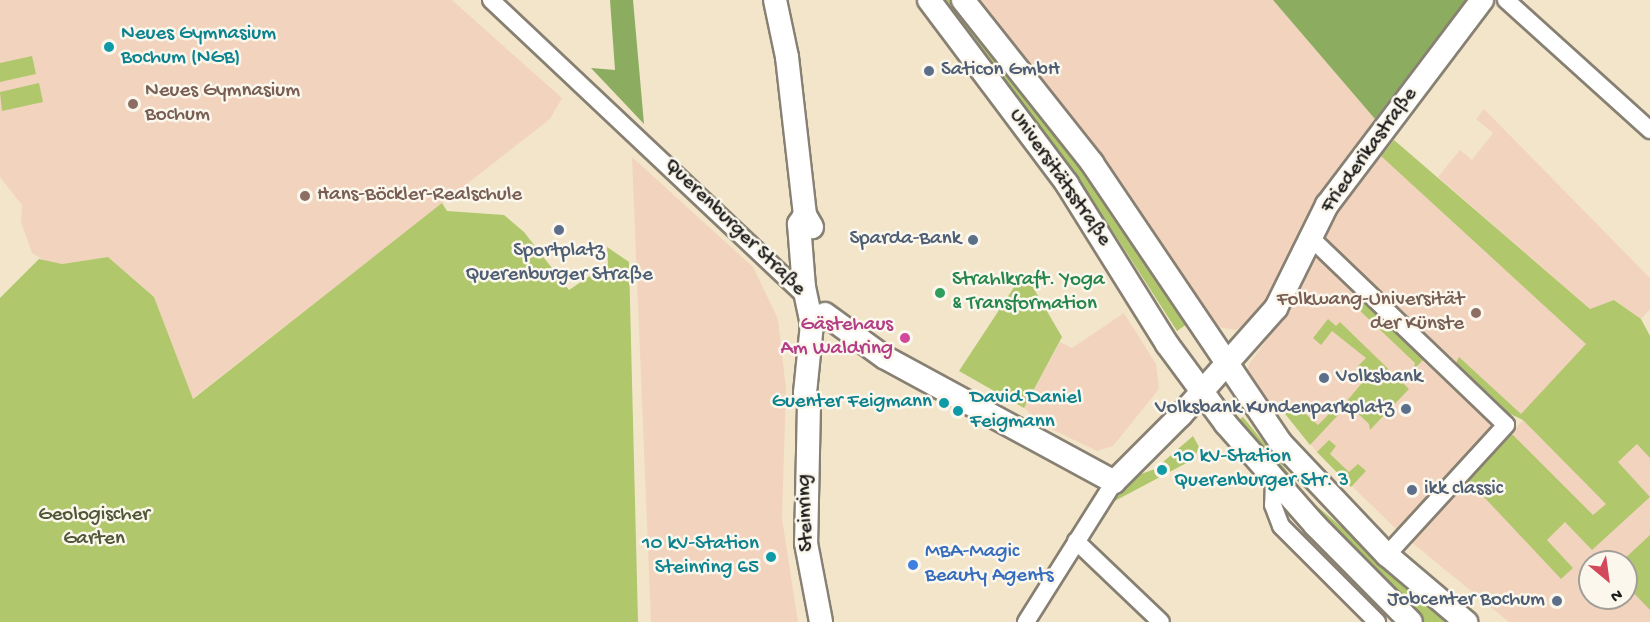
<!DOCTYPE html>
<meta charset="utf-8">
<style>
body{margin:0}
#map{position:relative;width:1650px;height:622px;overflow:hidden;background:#f2e5ca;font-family:"Gochi Hand",sans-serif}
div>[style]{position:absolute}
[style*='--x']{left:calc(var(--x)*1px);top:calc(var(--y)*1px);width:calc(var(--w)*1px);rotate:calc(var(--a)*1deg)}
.built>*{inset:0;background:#f2d4be}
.green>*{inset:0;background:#b0c76c}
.forest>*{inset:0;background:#8cac60}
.roads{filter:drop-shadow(2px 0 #878073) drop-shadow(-2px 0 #878073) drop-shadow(0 2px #878073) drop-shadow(0 -2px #878073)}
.street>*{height:16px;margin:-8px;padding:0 8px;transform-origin:8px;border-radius:8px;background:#fff}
.secondary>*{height:22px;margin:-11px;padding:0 11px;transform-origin:11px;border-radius:11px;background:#fff}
.dots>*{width:16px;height:16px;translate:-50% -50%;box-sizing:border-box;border:3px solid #fbf7ec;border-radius:50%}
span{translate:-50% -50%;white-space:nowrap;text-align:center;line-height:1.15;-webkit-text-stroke:5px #fbf7ec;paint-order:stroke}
.culture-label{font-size:21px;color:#0d838f}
.left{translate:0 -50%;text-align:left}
.right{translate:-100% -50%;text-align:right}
.service-label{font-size:21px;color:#4e5e75}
.education-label{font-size:21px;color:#785e54}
.street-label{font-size:21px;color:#1c1c1c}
.leisure-label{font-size:21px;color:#27864d}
.hotel-label{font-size:21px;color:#b23c85}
.park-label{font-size:21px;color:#505838}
.shop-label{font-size:21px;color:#366cbe}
.north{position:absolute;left:1578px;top:550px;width:60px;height:60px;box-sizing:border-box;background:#fbf7ec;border:2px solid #a29f99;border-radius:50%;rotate:151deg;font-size:16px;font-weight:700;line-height:24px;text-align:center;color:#1c1c1c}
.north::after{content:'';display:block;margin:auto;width:21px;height:27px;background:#d1495b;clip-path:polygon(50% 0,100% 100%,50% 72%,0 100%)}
</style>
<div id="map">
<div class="built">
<div style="clip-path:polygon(0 0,452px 0,562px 98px,550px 119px,192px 399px,154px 297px,108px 257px,62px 264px,49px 263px,32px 253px,21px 222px,22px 205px,0 177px)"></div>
<div style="clip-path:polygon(980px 0,1273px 0,1377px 121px,1272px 296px,1254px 318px,1236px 330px,1212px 326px,1112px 170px)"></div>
<div style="clip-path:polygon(1484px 109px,1650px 278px,1650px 309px,1641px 319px,1615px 300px,1590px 309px,1438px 177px,1460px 150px,1472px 160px,1493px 133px,1476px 119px)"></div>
<div style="clip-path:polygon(evenodd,1376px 151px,1590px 347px,1650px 383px,1650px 622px,1509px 622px,1399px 532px,1317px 452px,1278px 405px,1268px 415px,1246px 376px,1249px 364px,1287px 312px,1316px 254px,1509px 435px,1523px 420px,1504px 411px,1321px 236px,1344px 193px,1376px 151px,1590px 562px,1626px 562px,1626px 598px,1590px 598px,1590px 562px)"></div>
<div style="clip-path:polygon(632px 157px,753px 267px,778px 319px,786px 389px,782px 518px,798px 622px,651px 622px)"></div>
<div style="clip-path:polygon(1124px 313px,1156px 364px,1159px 389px,1113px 446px,1097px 451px,1043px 425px,1024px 408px,1060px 342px,1072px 348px)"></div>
</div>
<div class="green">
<div style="clip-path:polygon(940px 0,952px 0,1063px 138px,1187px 324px,1177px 331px,1114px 233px)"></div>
<div style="clip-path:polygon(32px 56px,36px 74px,0 82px,0 63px)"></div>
<div style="clip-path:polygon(39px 83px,43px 102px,2px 111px,0 92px)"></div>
<div style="clip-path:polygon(1394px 140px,1590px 309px,1614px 300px,1641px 319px,1650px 336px,1650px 458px,1637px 444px,1618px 462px,1650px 497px,1592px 550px,1565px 522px,1547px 540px,1573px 568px,1561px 579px,1468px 480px,1507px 435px,1513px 435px,1593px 515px,1606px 504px,1523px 420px,1504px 411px,1459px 370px,1456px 363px,1459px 357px,1521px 414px,1586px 344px,1381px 156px)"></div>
<div style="clip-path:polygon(442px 203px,447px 211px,504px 215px,524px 232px,569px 290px,608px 264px,607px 247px,629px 262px,638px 622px,0 622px,0 298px,39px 259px,62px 264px,108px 257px,154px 297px,193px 399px)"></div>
<div style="clip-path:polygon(1024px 272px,1062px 337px,1024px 408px,959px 371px)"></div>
<div style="clip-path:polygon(1363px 298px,1426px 357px,1413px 370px,1415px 363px,1355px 306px)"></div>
<div style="clip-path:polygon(1328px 319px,1336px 326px,1340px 322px,1409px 389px,1370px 430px,1369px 424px,1346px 402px,1367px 377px,1357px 367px,1366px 358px,1332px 331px,1321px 345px,1313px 338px)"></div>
<div style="clip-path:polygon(1282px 400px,1294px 408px,1297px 406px,1318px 425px,1332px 411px,1339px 414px,1310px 445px,1278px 405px)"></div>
<div style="clip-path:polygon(1243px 417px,1312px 502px,1454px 622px,1421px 622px,1302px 500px,1236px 422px)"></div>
<div style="clip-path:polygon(1193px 436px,1199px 447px,1194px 459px,1109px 504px,1141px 474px,1155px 469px)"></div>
<div style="clip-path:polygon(1329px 440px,1336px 446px,1330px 454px,1349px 472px,1358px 464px,1366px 471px,1351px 487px,1317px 452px)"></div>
<div style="clip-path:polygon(1650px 535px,1650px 610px,1626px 585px,1626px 562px,1621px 562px)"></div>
</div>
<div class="forest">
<div style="clip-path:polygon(610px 0,633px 0,644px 124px,591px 68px,615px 70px)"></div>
<div style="clip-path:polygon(1273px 0,1466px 0,1375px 119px)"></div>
</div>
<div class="roads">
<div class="street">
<div style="--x:491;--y:0;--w:437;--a:43.3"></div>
<div style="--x:1506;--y:0;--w:194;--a:42.1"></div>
<div style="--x:1311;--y:238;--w:270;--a:43.8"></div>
<div style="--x:1506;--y:425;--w:176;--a:132.5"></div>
<div style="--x:1274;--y:481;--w:24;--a:92"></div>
<div style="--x:1273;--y:505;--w:22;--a:69"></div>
<div style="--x:1281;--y:526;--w:136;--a:45"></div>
<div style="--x:1076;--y:541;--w:117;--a:43.6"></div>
<div style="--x:1026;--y:622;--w:165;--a:-57.8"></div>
</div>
<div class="secondary">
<div style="--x:775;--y:0;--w:58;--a:78.1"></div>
<div style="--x:787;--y:57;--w:159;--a:83.5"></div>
<div style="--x:805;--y:215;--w:14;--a:60"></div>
<div style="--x:929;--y:0;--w:230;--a:53.1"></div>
<div style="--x:1067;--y:184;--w:189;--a:58"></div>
<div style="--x:1167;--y:344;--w:99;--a:53.6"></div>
<div style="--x:1226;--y:424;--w:135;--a:48.6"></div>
<div style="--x:1315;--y:525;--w:136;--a:45.3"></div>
<div style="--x:963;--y:0;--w:208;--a:51.6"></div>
<div style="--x:1092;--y:163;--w:336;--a:56"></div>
<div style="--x:1280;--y:442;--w:156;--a:46.6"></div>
<div style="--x:1387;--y:555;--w:104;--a:40.3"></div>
<div style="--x:805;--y:215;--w:11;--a:124"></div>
<div style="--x:799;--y:224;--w:63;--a:85.5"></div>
<div style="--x:804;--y:287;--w:38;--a:78"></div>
<div style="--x:812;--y:324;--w:69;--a:95.8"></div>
<div style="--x:805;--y:393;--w:12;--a:70"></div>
<div style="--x:809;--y:404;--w:139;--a:91.2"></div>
<div style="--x:806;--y:543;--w:80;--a:79.2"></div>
<div style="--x:825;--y:314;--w:73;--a:36.1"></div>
<div style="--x:884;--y:357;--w:262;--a:28.5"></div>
<div style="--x:1114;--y:482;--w:95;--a:-45"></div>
<div style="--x:1181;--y:415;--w:143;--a:-48.4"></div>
<div style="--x:1276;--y:308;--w:115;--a:-63.7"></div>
<div style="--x:1327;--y:205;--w:257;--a:-52.9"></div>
</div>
</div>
<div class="dots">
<div style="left:109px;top:47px;background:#0f9aa8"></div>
<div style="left:929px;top:71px;background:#5c6f8a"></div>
<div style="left:133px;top:104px;background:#8d6e63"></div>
<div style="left:305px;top:196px;background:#8d6e63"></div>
<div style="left:559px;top:230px;background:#5c6f8a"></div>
<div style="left:973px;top:240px;background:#5c6f8a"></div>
<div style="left:940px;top:293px;background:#2e9e5b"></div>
<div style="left:1476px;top:313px;background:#8d6e63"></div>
<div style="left:905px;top:338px;background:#d1479c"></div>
<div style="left:1324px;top:378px;background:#5c6f8a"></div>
<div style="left:944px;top:403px;background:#0f9aa8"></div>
<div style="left:1406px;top:409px;background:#5c6f8a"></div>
<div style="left:958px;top:411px;background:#0f9aa8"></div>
<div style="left:1162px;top:470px;background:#0f9aa8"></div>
<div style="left:1412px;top:490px;background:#5c6f8a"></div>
<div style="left:771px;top:557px;background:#0f9aa8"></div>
<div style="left:913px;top:565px;background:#3f7fe0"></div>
<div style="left:1557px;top:601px;background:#5c6f8a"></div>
</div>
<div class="culture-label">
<span class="left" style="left:121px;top:47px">Neues Gymnasium<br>Bochum (NGB)</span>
<span class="left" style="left:970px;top:411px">David Daniel<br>Feigmann</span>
<span class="right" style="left:932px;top:403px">Guenter Feigmann</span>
<span class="left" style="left:1174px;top:470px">10 kV-Station<br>Querenburger Str. 3</span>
<span class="right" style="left:759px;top:557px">10 kV-Station<br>Steinring 65</span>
</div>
<div class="service-label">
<span class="left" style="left:941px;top:71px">Saticon GmbH</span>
<span class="right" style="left:961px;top:240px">Sparda-Bank</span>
<span style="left:559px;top:264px">Sportplatz<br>Querenburger Straße</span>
<span class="left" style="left:1336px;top:378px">Volksbank</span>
<span class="right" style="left:1394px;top:409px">Volksbank Kundenparkplatz</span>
<span class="left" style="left:1424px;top:490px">ikk classic</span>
<span class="right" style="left:1545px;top:601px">Jobcenter Bochum</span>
</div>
<div class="education-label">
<span class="left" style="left:145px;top:104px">Neues Gymnasium<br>Bochum</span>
<span class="left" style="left:317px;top:196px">Hans-Böckler-Realschule</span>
<span class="right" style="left:1464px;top:313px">Folkwang-Universität<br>der Künste</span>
</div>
<div class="street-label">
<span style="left:1370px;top:151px;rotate:-54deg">Friederikastraße</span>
<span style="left:1059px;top:178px;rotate:55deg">Universitätsstraße</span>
<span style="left:734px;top:228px;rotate:44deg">Querenburger Straße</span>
<span style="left:807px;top:513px;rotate:-92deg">Steinring</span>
</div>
<div class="leisure-label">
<span class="left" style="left:952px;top:293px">Strahlkraft. Yoga<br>&amp; Transformation</span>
</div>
<div class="hotel-label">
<span class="right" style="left:893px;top:338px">Gästehaus<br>Am Waldring</span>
</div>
<div class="park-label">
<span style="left:94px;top:528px">Geologischer<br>Garten</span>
</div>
<div class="shop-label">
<span class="left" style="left:925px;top:565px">MBA-Magic<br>Beauty Agents</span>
</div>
<div class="north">N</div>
</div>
